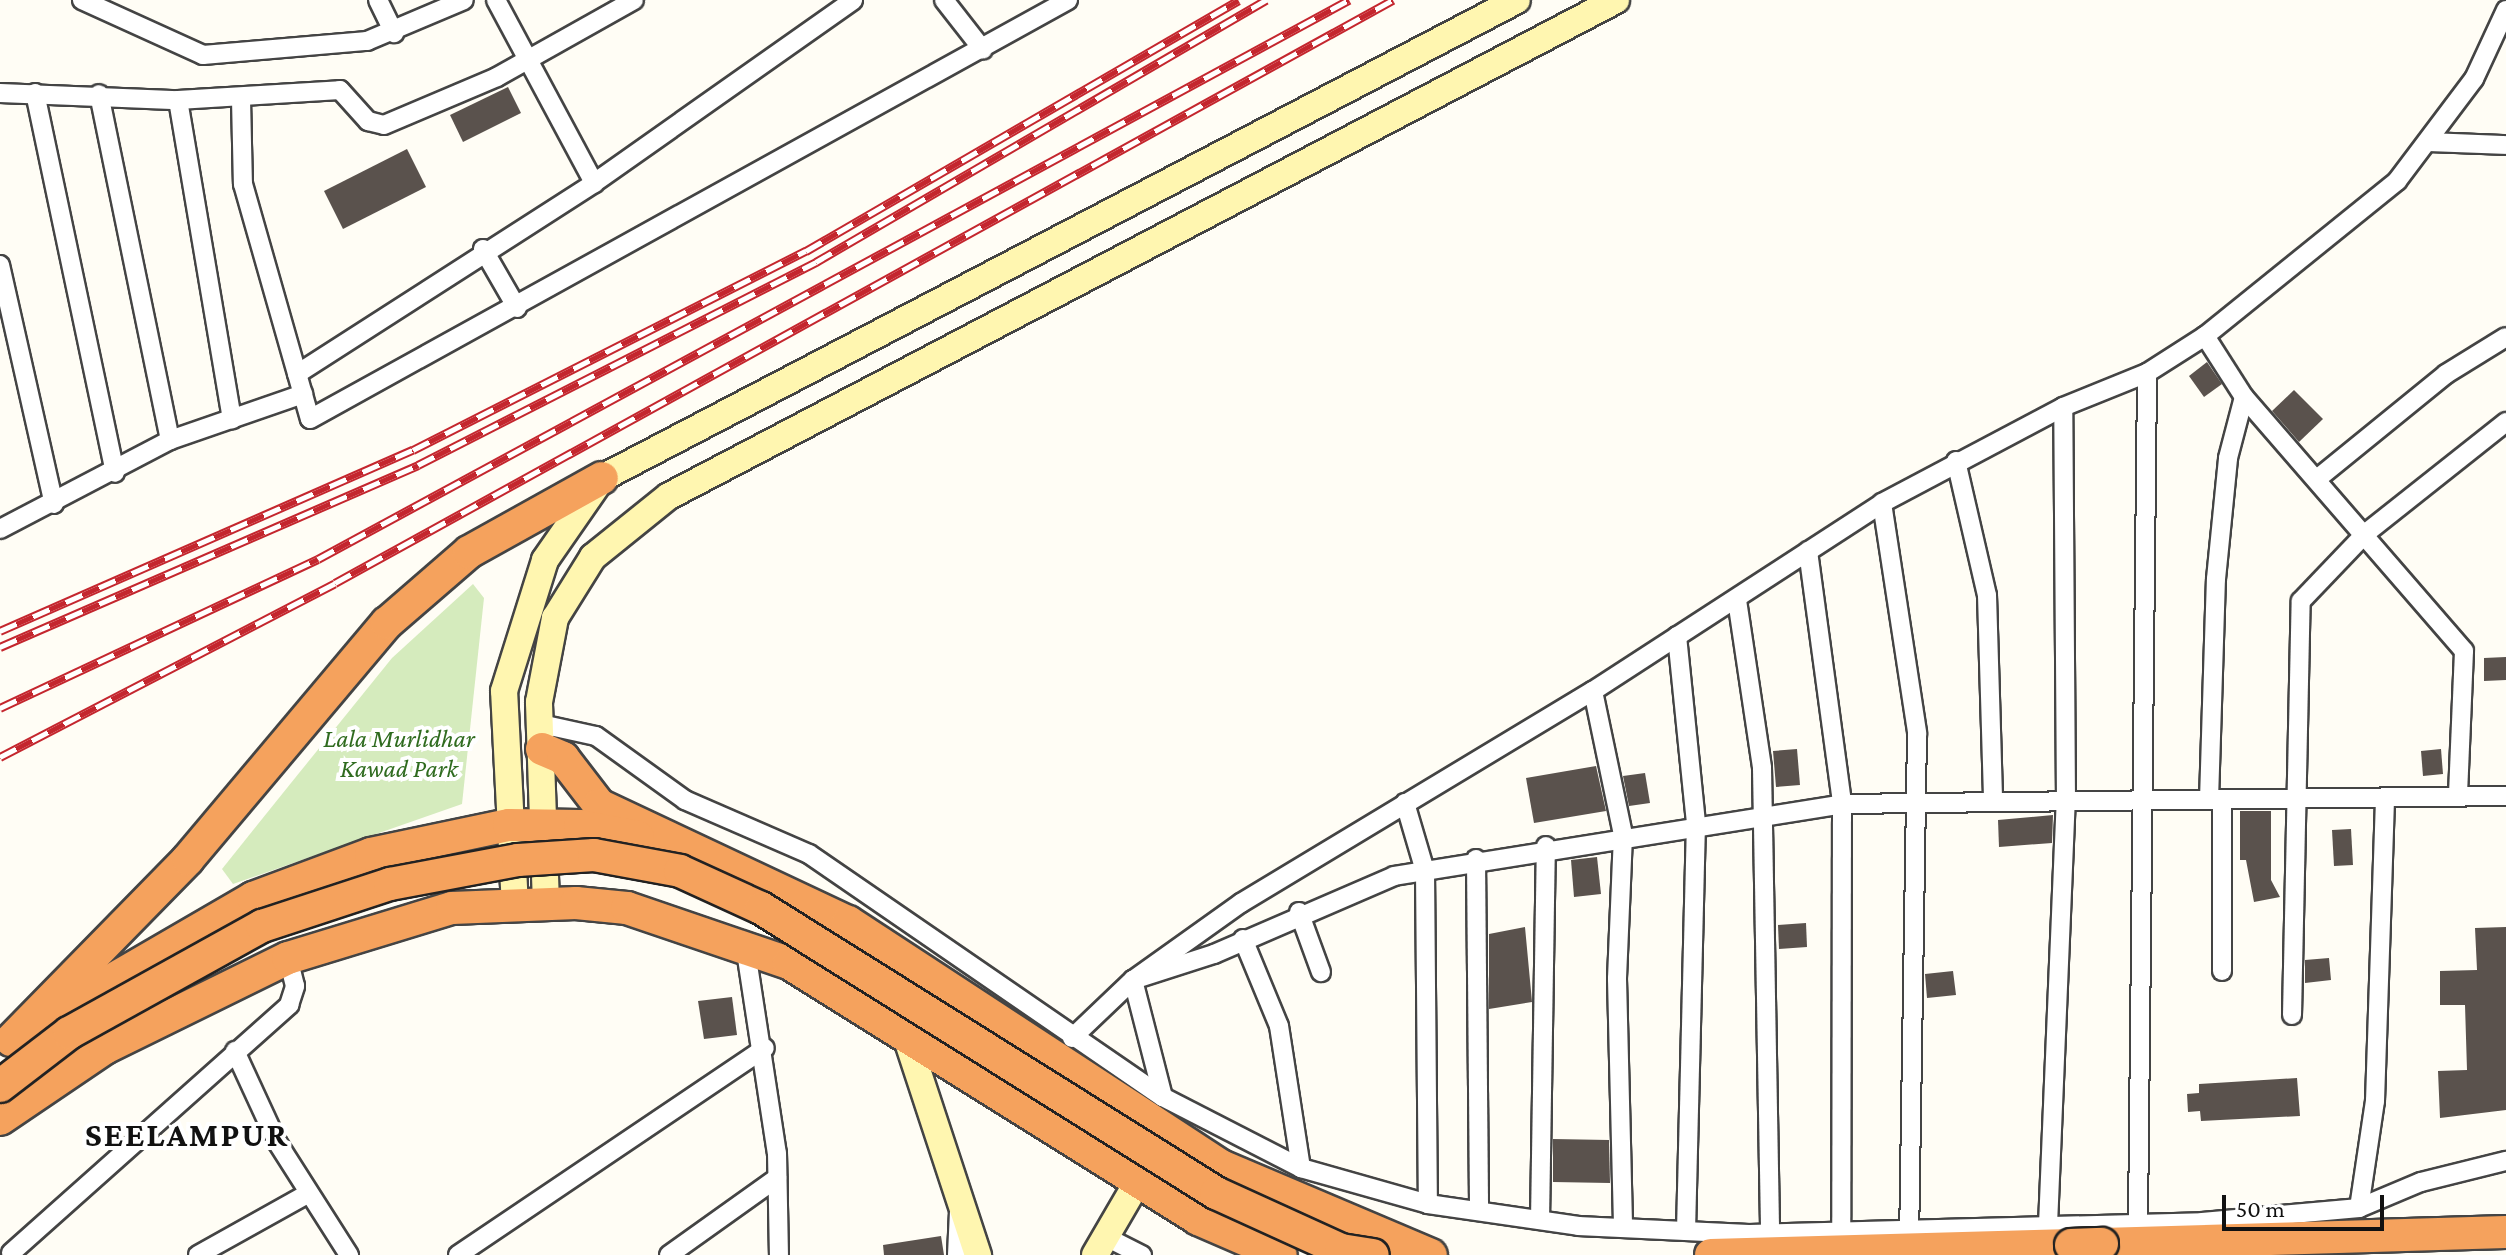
<!DOCTYPE html>
<style>
body{margin:0}
#map{position:relative;width:2506px;height:1255px;overflow:hidden;background:#fffdf5;font-family:"Crimson Pro",serif}
div>[style]{position:absolute}
[style*='--x']{left:calc(var(--x)*1px);top:calc(var(--y)*1px);width:calc(var(--w)*1px);rotate:calc(var(--a)*1deg)}
.green>*{inset:0;background:#d5ebbd}
.building>*{inset:0;background:#5a524d}
.roads{filter:drop-shadow(2px 0 #444) drop-shadow(-2px 0 #444) drop-shadow(0 2px #444) drop-shadow(0 -2px #444)}
.street>*{height:18px;margin:-9px;padding:0 9px;transform-origin:9px;border-radius:9px;background:#fff}
.secondary>*{height:26px;margin:-13px;padding:0 13px;transform-origin:13px;border-radius:13px;background:#fff6b0}
.highway>*{height:32px;margin:-16px;padding:0 16px;transform-origin:16px;border-radius:16px;background:#f5a25d}
.rail>*{height:9px;margin-top:-4.5px;transform-origin:0;background:repeating-linear-gradient(90deg,#fff 0 18px,#c4262e 0 36px);box-sizing:border-box;border-block:2px solid #c4262e}
.bridges{filter:drop-shadow(2px 0 #222) drop-shadow(-2px 0 #222) drop-shadow(0 2px #222) drop-shadow(0 -2px #222)}
.highway-bridge>*{height:32px;margin:-16px;padding:0 16px;transform-origin:16px;border-radius:16px;background:#f5a25d}
span{translate:-50% -50%;white-space:nowrap;text-align:center;line-height:1.15;-webkit-text-stroke:8px #fff;paint-order:stroke}
.park-label{font-size:26px;color:#2f6b1f;font-style:italic}
.district-label{font-size:34px;color:#111;font-weight:700;letter-spacing:2px}
.scale{position:absolute;left:2222px;top:1195px;width:162px;height:36px;box-sizing:border-box;border:4px solid #111;border-top:0;padding-left:10px;font-size:24px;line-height:28px;white-space:nowrap;color:#111;-webkit-text-stroke:6px #fff;paint-order:stroke}
</style>
<div id="map">
<div class="green">
<div style="clip-path:polygon(473px 584px,484px 598px,462px 804px,233px 884px,222px 869px,291px 783px,392px 658px)"></div>
</div>
<div class="building">
<div style="clip-path:polygon(508px 87px,521px 113px,463px 142px,450px 115px)"></div>
<div style="clip-path:polygon(407px 149px,426px 187px,343px 229px,324px 191px)"></div>
<div style="clip-path:polygon(2207px 362px,2222px 384px,2204px 397px,2189px 376px)"></div>
<div style="clip-path:polygon(2294px 390px,2323px 419px,2299px 442px,2272px 411px)"></div>
<div style="clip-path:polygon(2506px 657px,2506px 680px,2484px 681px,2484px 658px)"></div>
<div style="clip-path:polygon(1797px 749px,1800px 785px,1776px 787px,1773px 751px)"></div>
<div style="clip-path:polygon(2441px 749px,2443px 774px,2423px 776px,2421px 751px)"></div>
<div style="clip-path:polygon(1596px 766px,1606px 811px,1534px 823px,1526px 778px)"></div>
<div style="clip-path:polygon(1645px 773px,1650px 803px,1629px 806px,1623px 776px)"></div>
<div style="clip-path:polygon(2240px 811px,2271px 811px,2271px 880px,2280px 897px,2254px 902px,2246px 860px,2240px 860px)"></div>
<div style="clip-path:polygon(2053px 815px,2052px 843px,1999px 847px,1998px 820px)"></div>
<div style="clip-path:polygon(2351px 829px,2353px 865px,2334px 866px,2332px 830px)"></div>
<div style="clip-path:polygon(1597px 857px,1601px 894px,1574px 897px,1571px 860px)"></div>
<div style="clip-path:polygon(1806px 923px,1807px 947px,1779px 949px,1778px 925px)"></div>
<div style="clip-path:polygon(1525px 927px,1532px 1002px,1489px 1009px,1489px 934px)"></div>
<div style="clip-path:polygon(2506px 927px,2506px 1110px,2440px 1118px,2438px 1071px,2467px 1070px,2465px 1005px,2440px 1005px,2440px 971px,2477px 970px,2475px 928px)"></div>
<div style="clip-path:polygon(2329px 958px,2331px 980px,2305px 983px,2305px 960px)"></div>
<div style="clip-path:polygon(1953px 971px,1956px 995px,1927px 998px,1925px 974px)"></div>
<div style="clip-path:polygon(732px 997px,737px 1035px,704px 1039px,698px 1001px)"></div>
<div style="clip-path:polygon(2297px 1078px,2300px 1116px,2201px 1121px,2200px 1111px,2188px 1112px,2187px 1094px,2199px 1093px,2199px 1084px)"></div>
<div style="clip-path:polygon(1553px 1139px,1609px 1140px,1610px 1183px,1553px 1182px)"></div>
<div style="clip-path:polygon(941px 1236px,944px 1255px,884px 1255px,883px 1245px)"></div>
</div>
<div class="roads">
<div class="street">
<div style="--x:82;--y:0;--w:133;--a:24.4"></div>
<div style="--x:203;--y:55;--w:165;--a:-4.9"></div>
<div style="--x:367;--y:41;--w:105;--a:-22.9"></div>
<div style="--x:378;--y:0;--w:37;--a:64"></div>
<div style="--x:496;--y:0;--w:208;--a:61.8"></div>
<div style="--x:944;--y:0;--w:63;--a:52"></div>
<div style="--x:0;--y:93;--w:178;--a:2.3"></div>
<div style="--x:178;--y:100;--w:162;--a:-3.5"></div>
<div style="--x:340;--y:90;--w:42;--a:47.9"></div>
<div style="--x:368;--y:121;--w:16;--a:14"></div>
<div style="--x:384;--y:125;--w:123;--a:-23"></div>
<div style="--x:497;--y:77;--w:157;--a:-29.3"></div>
<div style="--x:35;--y:93;--w:388;--a:78.1"></div>
<div style="--x:241;--y:99;--w:85;--a:88.7"></div>
<div style="--x:243;--y:184;--w:244;--a:74.1"></div>
<div style="--x:310;--y:419;--w:866;--a:-28.93"></div>
<div style="--x:178;--y:100;--w:324;--a:80.4"></div>
<div style="--x:2431;--y:142;--w:75;--a:2.3"></div>
<div style="--x:483;--y:249;--w:68;--a:60"></div>
<div style="--x:0;--y:265;--w:245;--a:77.3"></div>
<div style="--x:2205;--y:336;--w:72;--a:57.4"></div>
<div style="--x:2244;--y:397;--w:336;--a:49.1"></div>
<div style="--x:2464;--y:651;--w:146;--a:92.4"></div>
<div style="--x:297;--y:374;--w:353;--a:-32.7"></div>
<div style="--x:594;--y:183;--w:317;--a:-35.2"></div>
<div style="--x:170;--y:440;--w:141;--a:-19.1"></div>
<div style="--x:1956;--y:461;--w:138;--a:77"></div>
<div style="--x:1987;--y:595;--w:207;--a:88.3"></div>
<div style="--x:2317;--y:479;--w:166;--a:-39.1"></div>
<div style="--x:2446;--y:374;--w:70;--a:-31.7"></div>
<div style="--x:1882;--y:503;--w:233;--a:81.3"></div>
<div style="--x:1917;--y:733;--w:497;--a:90.9"></div>
<div style="--x:0;--y:529;--w:192;--a:-27.6"></div>
<div style="--x:170;--y:440;--w:353;--a:-101.6"></div>
<div style="--x:1808;--y:551;--w:255;--a:82.3"></div>
<div style="--x:1842;--y:804;--w:428;--a:90.1"></div>
<div style="--x:1737;--y:600;--w:170;--a:81.5"></div>
<div style="--x:1762;--y:768;--w:466;--a:89"></div>
<div style="--x:1677;--y:636;--w:187;--a:84.2"></div>
<div style="--x:1696;--y:822;--w:409;--a:91.4"></div>
<div style="--x:1593;--y:691;--w:147;--a:78.2"></div>
<div style="--x:1623;--y:835;--w:144;--a:92.4"></div>
<div style="--x:1617;--y:979;--w:249;--a:88.6"></div>
<div style="--x:541;--y:724;--w:56;--a:12.3"></div>
<div style="--x:596;--y:736;--w:110;--a:35.7"></div>
<div style="--x:685;--y:800;--w:135;--a:23.5"></div>
<div style="--x:809;--y:854;--w:429;--a:34.5"></div>
<div style="--x:1163;--y:1097;--w:155;--a:27.2"></div>
<div style="--x:1301;--y:1168;--w:132;--a:15.8"></div>
<div style="--x:1428;--y:1204;--w:152;--a:8.3"></div>
<div style="--x:1578;--y:1226;--w:171;--a:2.7"></div>
<div style="--x:1749;--y:1234;--w:453;--a:-1.5"></div>
<div style="--x:2202;--y:1222;--w:158;--a:-5.1"></div>
<div style="--x:2359;--y:1208;--w:67;--a:-22.8"></div>
<div style="--x:2421;--y:1182;--w:88;--a:-13.9"></div>
<div style="--x:2209;--y:800;--w:221;--a:-88.2"></div>
<div style="--x:2216;--y:579;--w:122;--a:-84.3"></div>
<div style="--x:2228;--y:458;--w:63;--a:-75.3"></div>
<div style="--x:2222;--y:800;--w:171;--a:90"></div>
<div style="--x:1405;--y:803;--w:71;--a:73.6"></div>
<div style="--x:1425;--y:871;--w:333;--a:89.5"></div>
<div style="--x:1476;--y:859;--w:352;--a:89.5"></div>
<div style="--x:1299;--y:912;--w:64;--a:69.9"></div>
<div style="--x:1243;--y:939;--w:94;--a:67.5"></div>
<div style="--x:1279;--y:1026;--w:144;--a:81.2"></div>
<div style="--x:745;--y:945;--w:210;--a:81.3"></div>
<div style="--x:777;--y:1153;--w:102;--a:88.9"></div>
<div style="--x:2292;--y:1015;--w:414;--a:-88.8"></div>
<div style="--x:2301;--y:601;--w:94;--a:-46.3"></div>
<div style="--x:2366;--y:533;--w:179;--a:-38.4"></div>
<div style="--x:1072;--y:1038;--w:84;--a:-43.6"></div>
<div style="--x:1133;--y:980;--w:133;--a:-35.5"></div>
<div style="--x:1241;--y:903;--w:411;--a:-31.1"></div>
<div style="--x:1593;--y:691;--w:345;--a:-33"></div>
<div style="--x:1882;--y:503;--w:205;--a:-27.9"></div>
<div style="--x:2063;--y:407;--w:91;--a:-22"></div>
<div style="--x:2147;--y:373;--w:69;--a:-32.5"></div>
<div style="--x:2205;--y:336;--w:247;--a:-38.9"></div>
<div style="--x:2397;--y:181;--w:128;--a:-53"></div>
<div style="--x:2474;--y:79;--w:76;--a:-65.1"></div>
<div style="--x:235;--y:1051;--w:100;--a:65.2"></div>
<div style="--x:277;--y:1142;--w:134;--a:57.5"></div>
<div style="--x:1163;--y:1097;--w:121;--a:-104.4"></div>
<div style="--x:1133;--y:980;--w:85;--a:-17.8"></div>
<div style="--x:1214;--y:954;--w:196;--a:-23.4"></div>
<div style="--x:1394;--y:876;--w:454;--a:-9.1"></div>
<div style="--x:1842;--y:804;--w:664;--a:-0.69"></div>
<div style="--x:2359;--y:1208;--w:108;--a:-81.5"></div>
<div style="--x:2375;--y:1101;--w:302;--a:-88.1"></div>
<div style="--x:1540;--y:1220;--w:374;--a:-89.1"></div>
<div style="--x:2138;--y:1222;--w:849;--a:-89.39"></div>
<div style="--x:2048;--y:1225;--w:424;--a:-87.6"></div>
<div style="--x:2066;--y:801;--w:394;--a:-90.4"></div>
<div style="--x:1110;--y:1239;--w:36;--a:27"></div>
<div style="--x:11;--y:1253;--w:373;--a:-41.7"></div>
<div style="--x:289;--y:1005;--w:20;--a:-72"></div>
<div style="--x:295;--y:986;--w:29;--a:-104"></div>
<div style="--x:198;--y:1255;--w:127;--a:-29.2"></div>
<div style="--x:458;--y:1255;--w:370;--a:-34"></div>
<div style="--x:669;--y:1255;--w:133;--a:-35.5"></div>
<div style="--x:957;--y:1255;--w:44;--a:-87.4"></div>
</div>
<div class="secondary">
<div style="--x:546;--y:904;--w:202;--a:-92"></div>
<div style="--x:539;--y:702;--w:86;--a:-79.2"></div>
<div style="--x:555;--y:618;--w:72;--a:-58.1"></div>
<div style="--x:593;--y:557;--w:97;--a:-38.8"></div>
<div style="--x:669;--y:496;--w:1069;--a:-27.64"></div>
<div style="--x:515;--y:907;--w:216;--a:-92.9"></div>
<div style="--x:504;--y:691;--w:137;--a:-72.6"></div>
<div style="--x:545;--y:560;--w:100;--a:-55.2"></div>
<div style="--x:602;--y:478;--w:1032;--a:-27.58"></div>
<div style="--x:906;--y:1036;--w:231;--a:71.8"></div>
<div style="--x:1095;--y:1255;--w:86;--a:-59.8"></div>
</div>
<div class="highway">
<div style="--x:542;--y:749;--w:23;--a:23"></div>
<div style="--x:563;--y:758;--w:59;--a:52.5"></div>
<div style="--x:599;--y:805;--w:275;--a:25.2"></div>
<div style="--x:848;--y:922;--w:446;--a:33.2"></div>
<div style="--x:1221;--y:1166;--w:228;--a:23"></div>
<div style="--x:55;--y:1013;--w:229;--a:-30.1"></div>
<div style="--x:253;--y:898;--w:126;--a:-20.4"></div>
<div style="--x:371;--y:854;--w:141;--a:-11.9"></div>
<div style="--x:509;--y:825;--w:71;--a:0.8"></div>
<div style="--x:580;--y:826;--w:59;--a:10.7"></div>
<div style="--x:11;--y:1040;--w:253;--a:-45.6"></div>
<div style="--x:188;--y:859;--w:309;--a:-49.9"></div>
<div style="--x:387;--y:623;--w:108;--a:-40.9"></div>
<div style="--x:469;--y:552;--w:152;--a:-29.1"></div>
<div style="--x:0;--y:1119;--w:127;--a:-34.1"></div>
<div style="--x:105;--y:1048;--w:204;--a:-26.2"></div>
<div style="--x:288;--y:958;--w:171;--a:-17"></div>
<div style="--x:452;--y:908;--w:124;--a:-2.3"></div>
<div style="--x:576;--y:903;--w:51;--a:5.6"></div>
<div style="--x:627;--y:908;--w:171;--a:18.8"></div>
<div style="--x:789;--y:963;--w:483;--a:32"></div>
<div style="--x:1198;--y:1219;--w:90;--a:23.4"></div>
<div style="--x:2102;--y:1244;--w:404;--a:-1.7"></div>
<div style="--x:1711;--y:1255;--w:360;--a:-1.6"></div>
</div>
</div>
<div class="rail">
<div style="--x:0;--y:631;--w:451;--a:-23.7"></div>
<div style="--x:413;--y:450;--w:441;--a:-26.9"></div>
<div style="--x:806;--y:251;--w:500;--a:-30.1"></div>
<div style="--x:0;--y:647;--w:456;--a:-23.5"></div>
<div style="--x:418;--y:465;--w:447;--a:-27"></div>
<div style="--x:816;--y:262;--w:521;--a:-30.21"></div>
<div style="--x:0;--y:708;--w:351;--a:-25.1"></div>
<div style="--x:318;--y:559;--w:1173;--a:-28.47"></div>
<div style="--x:0;--y:757;--w:377;--a:-27.4"></div>
<div style="--x:335;--y:583;--w:1208;--a:-28.86"></div>
</div>
<div class="bridges">
<div class="highway-bridge">
<div style="--x:0;--y:1086;--w:87;--a:-37.5"></div>
<div style="--x:69;--y:1033;--w:221;--a:-29"></div>
<div style="--x:262;--y:926;--w:135;--a:-18.2"></div>
<div style="--x:390;--y:884;--w:130;--a:-10.6"></div>
<div style="--x:518;--y:860;--w:76;--a:-3.8"></div>
<div style="--x:594;--y:855;--w:87;--a:10.5"></div>
<div style="--x:680;--y:871;--w:89;--a:24.6"></div>
<div style="--x:761;--y:908;--w:537;--a:32.06"></div>
<div style="--x:1216;--y:1193;--w:137;--a:24.5"></div>
<div style="--x:1341;--y:1250;--w:32;--a:9"></div>
<div style="--x:2071;--y:1245;--w:31;--a:-2"></div>
</div>
</div>
<div class="park-label">
<span style="left:399px;top:754px">Lala Murlidhar<br>Kawad Park</span>
</div>
<div class="district-label">
<span style="left:187px;top:1135px">SEELAMPUR</span>
</div>
<div class="scale">50 m</div>
</div>
